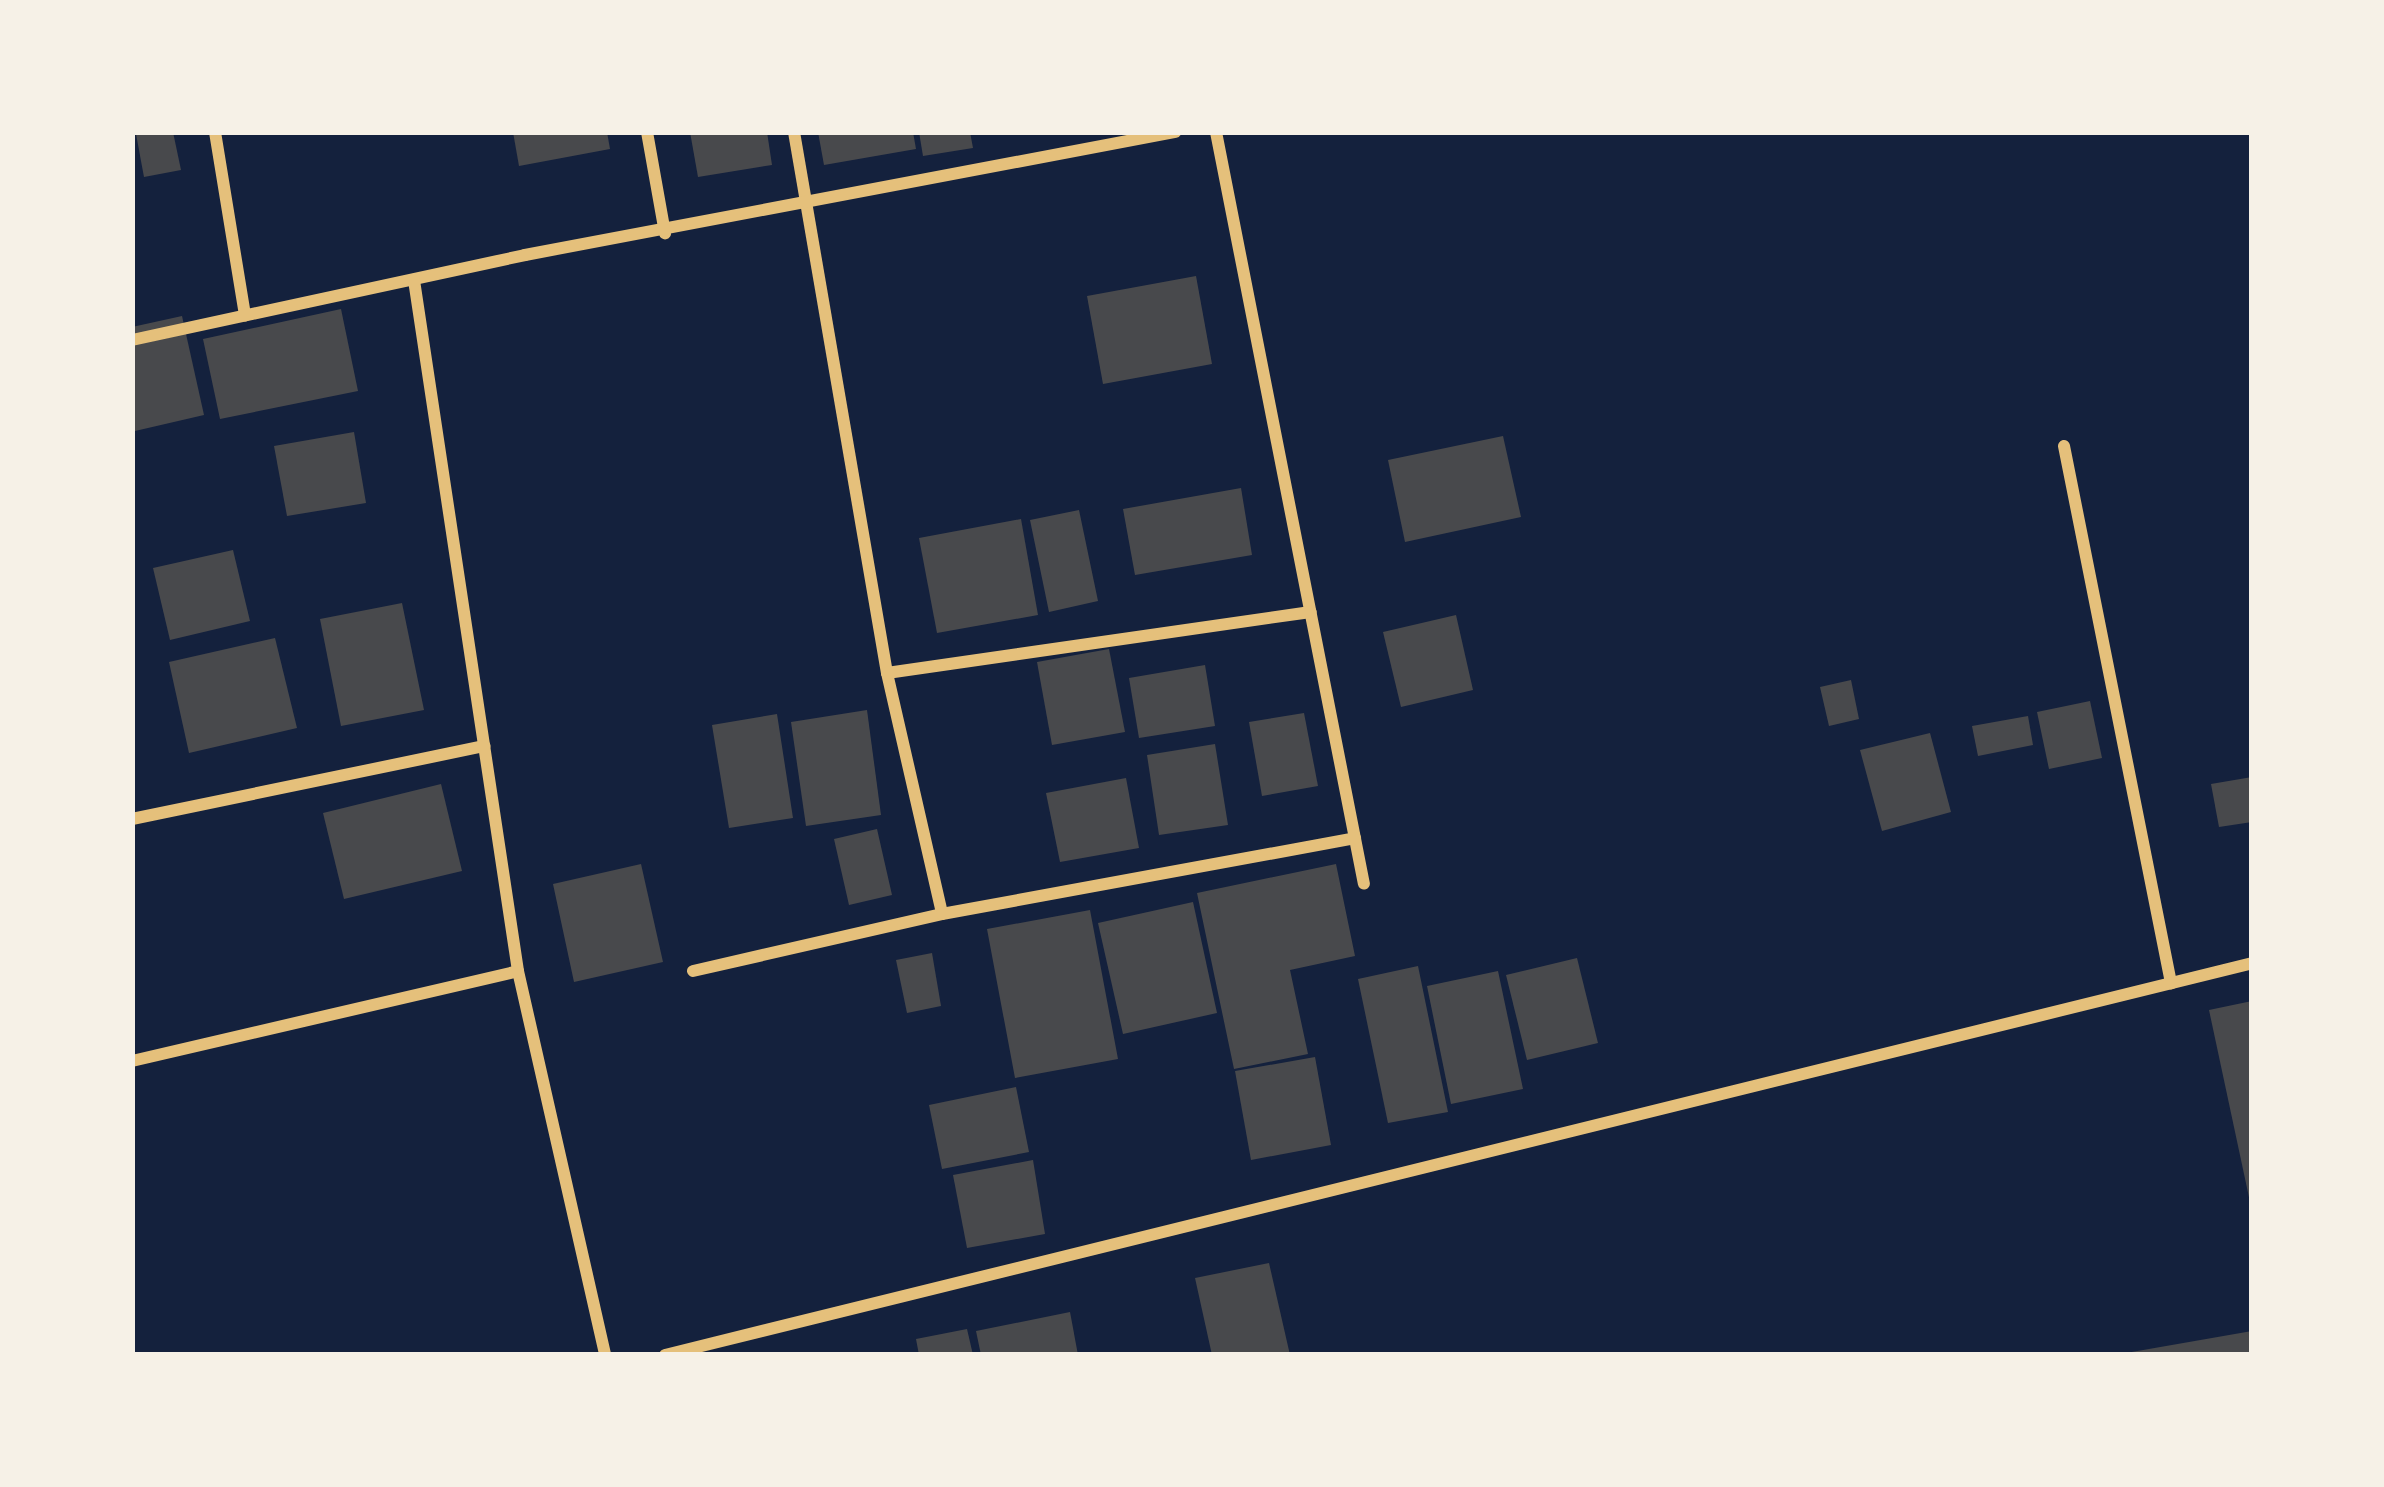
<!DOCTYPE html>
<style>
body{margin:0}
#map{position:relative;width:2384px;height:1487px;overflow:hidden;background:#14213d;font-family:"DM Sans",sans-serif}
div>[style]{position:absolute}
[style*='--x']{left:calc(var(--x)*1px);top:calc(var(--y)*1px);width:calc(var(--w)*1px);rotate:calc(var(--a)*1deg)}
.building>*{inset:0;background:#48494c}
.minor>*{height:12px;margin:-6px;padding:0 6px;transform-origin:6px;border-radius:6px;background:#e5c07b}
span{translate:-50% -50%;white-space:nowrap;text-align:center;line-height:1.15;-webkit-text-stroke:10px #f6f1e7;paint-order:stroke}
.frame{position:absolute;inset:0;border:135px solid #f6f1e7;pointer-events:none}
</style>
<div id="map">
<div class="building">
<div style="clip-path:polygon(173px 132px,181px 170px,144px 177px,136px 134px)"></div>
<div style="clip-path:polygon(513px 132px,607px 132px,610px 149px,519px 166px)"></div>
<div style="clip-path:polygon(690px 132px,767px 132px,772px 165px,698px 177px)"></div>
<div style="clip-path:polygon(818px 132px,913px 132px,916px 149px,824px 165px)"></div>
<div style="clip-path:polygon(919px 132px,970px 132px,973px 148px,923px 156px)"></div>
<div style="clip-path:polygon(1196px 276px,1212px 364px,1103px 384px,1087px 296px)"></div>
<div style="clip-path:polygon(341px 309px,358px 391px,220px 419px,203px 339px)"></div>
<div style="clip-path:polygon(182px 316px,204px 415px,135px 431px,132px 327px)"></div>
<div style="clip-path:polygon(354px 432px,366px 503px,287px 516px,274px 446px)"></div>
<div style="clip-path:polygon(1503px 436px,1521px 517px,1405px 542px,1388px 460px)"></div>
<div style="clip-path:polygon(1241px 488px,1252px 555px,1135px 575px,1123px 509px)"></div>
<div style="clip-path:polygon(1079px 510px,1098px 601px,1049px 612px,1030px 520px)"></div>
<div style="clip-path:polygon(1021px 519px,1038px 615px,937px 633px,919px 538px)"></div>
<div style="clip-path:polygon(233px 550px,250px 621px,170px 640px,153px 568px)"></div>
<div style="clip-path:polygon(402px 603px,424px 710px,341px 726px,320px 619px)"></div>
<div style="clip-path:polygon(1456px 615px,1473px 690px,1401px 707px,1383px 632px)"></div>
<div style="clip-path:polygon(275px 638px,297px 728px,189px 753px,169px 662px)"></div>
<div style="clip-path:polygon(1109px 649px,1125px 732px,1052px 745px,1037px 662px)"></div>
<div style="clip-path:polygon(1205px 665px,1215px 726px,1139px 738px,1129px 678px)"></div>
<div style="clip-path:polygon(1851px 680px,1859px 719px,1829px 726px,1820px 687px)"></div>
<div style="clip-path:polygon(2090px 701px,2102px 758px,2049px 769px,2037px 712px)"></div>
<div style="clip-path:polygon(867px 710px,881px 815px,806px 826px,791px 722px)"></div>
<div style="clip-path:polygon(1304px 713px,1318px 786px,1262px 796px,1249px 722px)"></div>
<div style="clip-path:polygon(777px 714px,793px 818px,729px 828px,712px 725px)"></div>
<div style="clip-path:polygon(2028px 716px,2033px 745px,1978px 756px,1972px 726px)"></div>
<div style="clip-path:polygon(1930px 733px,1951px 812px,1882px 831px,1860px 750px)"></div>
<div style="clip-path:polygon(1215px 744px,1228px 825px,1159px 835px,1147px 755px)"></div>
<div style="clip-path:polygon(2252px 777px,2252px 822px,2219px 827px,2211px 784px)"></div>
<div style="clip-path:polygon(1126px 778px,1139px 848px,1060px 862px,1046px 793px)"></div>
<div style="clip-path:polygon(441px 784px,462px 871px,344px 899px,323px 813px)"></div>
<div style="clip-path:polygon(877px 829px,892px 895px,849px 905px,834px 839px)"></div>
<div style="clip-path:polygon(641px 864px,663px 962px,574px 982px,553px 884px)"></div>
<div style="clip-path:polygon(1336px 864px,1355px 956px,1290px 970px,1308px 1054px,1234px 1069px,1197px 893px)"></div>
<div style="clip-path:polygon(1193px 902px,1217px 1013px,1123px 1034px,1098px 923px)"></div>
<div style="clip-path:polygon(1090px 910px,1118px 1059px,1015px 1078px,987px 929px)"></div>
<div style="clip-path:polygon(932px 953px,941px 1006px,907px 1013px,896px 960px)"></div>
<div style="clip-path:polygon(1577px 958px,1598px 1043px,1527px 1060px,1506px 975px)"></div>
<div style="clip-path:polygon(1418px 966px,1448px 1112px,1388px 1123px,1358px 979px)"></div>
<div style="clip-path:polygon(1498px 971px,1523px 1089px,1451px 1104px,1427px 986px)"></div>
<div style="clip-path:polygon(2252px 1001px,2252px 1202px,2250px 1202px,2209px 1010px)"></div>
<div style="clip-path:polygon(1315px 1057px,1331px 1145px,1251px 1160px,1235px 1071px)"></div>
<div style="clip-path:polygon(1016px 1087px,1029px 1152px,942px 1169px,929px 1105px)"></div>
<div style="clip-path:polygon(1033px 1160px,1045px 1234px,967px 1248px,953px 1175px)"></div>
<div style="clip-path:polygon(1269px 1263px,1290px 1355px,1212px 1355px,1195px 1278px)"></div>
<div style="clip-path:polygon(1070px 1312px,1078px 1355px,981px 1355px,976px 1331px)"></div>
<div style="clip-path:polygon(967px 1329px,973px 1355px,919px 1355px,916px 1339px)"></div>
<div style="clip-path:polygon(2252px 1331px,2252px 1355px,2127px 1355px,2126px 1353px)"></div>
</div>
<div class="minor">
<div style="--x:215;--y:132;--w:186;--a:80.7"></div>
<div style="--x:647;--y:132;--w:103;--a:79.9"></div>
<div style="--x:794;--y:132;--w:549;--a:80.25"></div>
<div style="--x:887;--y:673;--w:247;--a:77.1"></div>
<div style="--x:1216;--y:132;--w:766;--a:78.87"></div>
<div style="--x:132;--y:340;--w:402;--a:-12.2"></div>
<div style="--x:525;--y:255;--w:662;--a:-10.72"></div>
<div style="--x:2064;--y:446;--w:548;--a:78.73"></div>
<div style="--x:887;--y:673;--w:428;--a:-8.2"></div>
<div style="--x:132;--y:819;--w:360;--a:-11.7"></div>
<div style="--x:518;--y:971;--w:394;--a:77.2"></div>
<div style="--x:693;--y:971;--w:255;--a:-12.9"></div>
<div style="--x:942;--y:914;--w:420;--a:-10.4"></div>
<div style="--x:132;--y:1061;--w:396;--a:-13.1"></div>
<div style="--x:518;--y:971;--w:699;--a:-98.56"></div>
<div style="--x:665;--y:1355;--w:1635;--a:-13.87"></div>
</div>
<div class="frame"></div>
</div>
